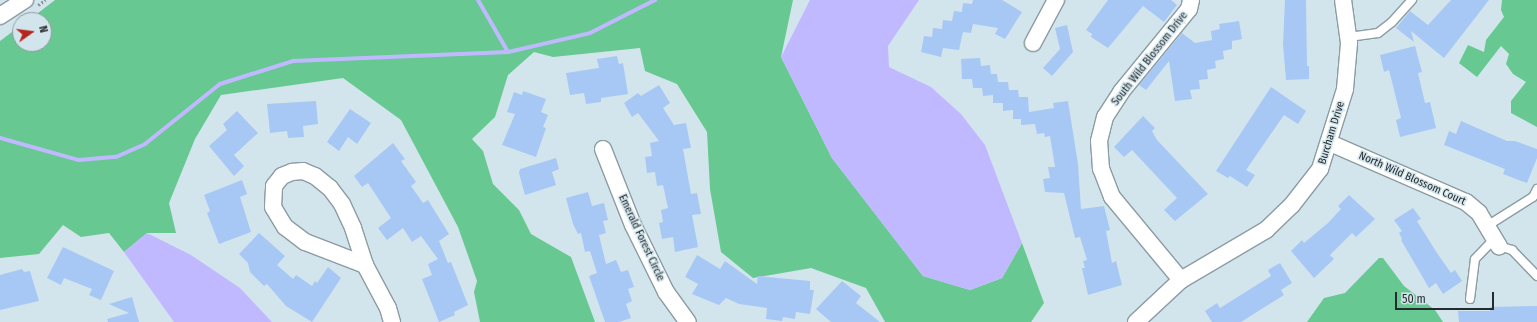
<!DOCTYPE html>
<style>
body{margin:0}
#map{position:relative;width:1537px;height:322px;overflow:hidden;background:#d3e5ec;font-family:"Fira Sans Condensed",sans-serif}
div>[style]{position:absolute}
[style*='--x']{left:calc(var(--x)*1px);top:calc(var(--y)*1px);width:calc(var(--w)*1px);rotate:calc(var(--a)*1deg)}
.forest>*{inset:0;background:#67c892}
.water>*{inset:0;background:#c1b9ff}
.stream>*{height:4px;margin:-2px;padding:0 2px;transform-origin:2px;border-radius:2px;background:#c1b9ff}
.building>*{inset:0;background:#a7c8f5}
.path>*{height:2.5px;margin-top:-1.25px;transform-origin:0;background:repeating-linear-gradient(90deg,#88969b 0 2px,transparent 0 4px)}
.roads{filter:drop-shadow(1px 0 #8b9ca2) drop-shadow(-1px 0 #8b9ca2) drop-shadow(0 1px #8b9ca2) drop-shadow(0 -1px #8b9ca2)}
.service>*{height:8px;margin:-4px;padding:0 4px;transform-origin:4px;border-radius:4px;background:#fff}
.minor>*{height:16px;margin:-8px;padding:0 8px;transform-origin:8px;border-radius:8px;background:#fff}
span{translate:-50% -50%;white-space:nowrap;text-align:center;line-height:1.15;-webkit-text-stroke:3px #d3e5ec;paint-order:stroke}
.street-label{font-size:11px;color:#252c2f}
.north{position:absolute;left:12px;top:12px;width:40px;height:40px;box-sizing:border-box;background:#d3e5ec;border:1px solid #8d9ba0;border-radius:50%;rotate:76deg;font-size:11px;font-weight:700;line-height:16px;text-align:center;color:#252c2f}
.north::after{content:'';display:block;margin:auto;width:14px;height:18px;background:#b52620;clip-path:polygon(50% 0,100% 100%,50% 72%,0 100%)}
.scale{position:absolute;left:1395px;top:292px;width:99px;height:18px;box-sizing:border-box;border:2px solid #252c2f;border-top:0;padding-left:5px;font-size:12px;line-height:14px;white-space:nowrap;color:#252c2f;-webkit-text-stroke:3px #d3e5ec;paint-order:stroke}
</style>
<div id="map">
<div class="forest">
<div style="clip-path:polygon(55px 0,793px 0,781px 57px,832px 158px,923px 276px,970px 290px,1002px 278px,1022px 243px,1044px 303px,1031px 322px,885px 322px,866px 288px,811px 268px,753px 278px,721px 252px,710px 189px,707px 132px,677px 84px,645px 71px,640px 48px,553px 57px,534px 52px,508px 75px,495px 117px,472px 139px,483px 151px,493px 184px,519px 210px,531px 234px,571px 257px,595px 322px,480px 322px,474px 292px,477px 281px,458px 227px,401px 120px,343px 78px,221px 95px,195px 139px,169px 203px,176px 233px,147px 233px,124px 252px,109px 233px,81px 237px,63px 225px,39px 254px,0 258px,0 41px,20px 26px,20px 44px,44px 44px,44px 20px,29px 20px)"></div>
<div style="clip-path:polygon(1502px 0,1537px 0,1537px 127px,1511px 113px,1511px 101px,1526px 82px,1513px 74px,1506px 64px,1509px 54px,1501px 46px,1477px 77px,1459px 63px,1468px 45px,1484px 52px,1486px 40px,1504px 17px,1501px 10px)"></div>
<div style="clip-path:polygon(1379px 258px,1383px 258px,1404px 286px,1435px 310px,1443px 322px,1307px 322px,1324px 298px,1345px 293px)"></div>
</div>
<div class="water">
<div style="clip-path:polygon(810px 0,919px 0,888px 46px,889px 67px,931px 87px,961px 114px,985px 145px,1022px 243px,1002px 278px,970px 290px,923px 276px,832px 158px,781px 57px)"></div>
<div style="clip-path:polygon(147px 233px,191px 255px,240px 288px,272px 322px,174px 322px,124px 252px)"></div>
</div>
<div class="stream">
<div style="--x:478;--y:0;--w:60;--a:60"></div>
<div style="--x:0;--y:138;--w:82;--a:15.6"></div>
<div style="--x:79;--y:160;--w:37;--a:-5"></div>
<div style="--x:116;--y:157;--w:32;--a:-24"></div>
<div style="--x:145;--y:144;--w:96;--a:-38.7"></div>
<div style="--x:220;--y:84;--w:77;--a:-17.5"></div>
<div style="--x:293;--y:61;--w:215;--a:-2.4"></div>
<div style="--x:508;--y:52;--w:84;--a:-13"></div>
<div style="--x:590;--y:33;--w:73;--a:-26.9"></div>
</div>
<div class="building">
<div style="clip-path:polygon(973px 0,1002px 0,1022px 12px,1005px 39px,995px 34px,998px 28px,973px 24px,971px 33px,963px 32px,959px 50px,943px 48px,941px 57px,921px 52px,924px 36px,932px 37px,933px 28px,942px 29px,943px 20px,952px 21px,954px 11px,962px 12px,963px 3px,972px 4px)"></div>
<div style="clip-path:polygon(1108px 0,1171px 0,1177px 5px,1164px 22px,1143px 6px,1108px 48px,1091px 37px,1092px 34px,1086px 30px)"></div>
<div style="clip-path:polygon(1285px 0,1306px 0,1307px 66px,1309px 66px,1309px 79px,1286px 80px,1283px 44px)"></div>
<div style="clip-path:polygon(1451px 0,1489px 0,1444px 58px,1411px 31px,1414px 42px,1396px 28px,1410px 11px,1428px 25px)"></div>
<div style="clip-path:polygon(1239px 21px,1242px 39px,1232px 41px,1232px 49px,1223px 51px,1224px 59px,1215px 61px,1216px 68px,1207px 70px,1208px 79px,1199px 80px,1200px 89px,1190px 90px,1192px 99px,1175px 101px,1169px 61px,1146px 90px,1139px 85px,1182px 33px,1195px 43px,1212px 40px,1211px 31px,1220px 29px,1219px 24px)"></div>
<div style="clip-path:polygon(1067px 25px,1073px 52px,1052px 76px,1043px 68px,1060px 49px,1055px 28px)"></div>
<div style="clip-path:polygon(1415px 46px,1422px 72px,1418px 73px,1425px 103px,1430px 102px,1436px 128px,1400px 137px,1396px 120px,1401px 118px,1389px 70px,1384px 72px,1380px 55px)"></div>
<div style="clip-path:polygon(617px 56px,619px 64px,623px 63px,628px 94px,601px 98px,601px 102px,586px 104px,584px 93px,570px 95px,566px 73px,599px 68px,597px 59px)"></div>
<div style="clip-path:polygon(980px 58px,981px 66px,990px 65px,991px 74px,997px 74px,998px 82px,1008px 82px,1009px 90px,1018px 90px,1019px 97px,1028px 97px,1029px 112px,1054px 108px,1053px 103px,1068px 101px,1078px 164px,1081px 209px,1104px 206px,1110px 230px,1106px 231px,1112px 263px,1116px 261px,1122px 285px,1088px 295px,1082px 268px,1085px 268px,1083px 261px,1087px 260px,1080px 237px,1075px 238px,1064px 193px,1045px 192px,1043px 179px,1050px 178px,1048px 167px,1055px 167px,1050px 136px,1045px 137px,1044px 133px,1037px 134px,1035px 124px,1021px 125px,1021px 119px,1013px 119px,1013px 110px,1003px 111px,1003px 103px,993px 103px,993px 95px,983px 96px,982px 88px,973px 88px,972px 79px,962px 79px,961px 59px)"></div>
<div style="clip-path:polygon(659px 85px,670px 103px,663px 108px,674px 125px,686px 123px,691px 148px,683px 149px,691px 194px,697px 193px,701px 214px,692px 215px,698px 247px,675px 252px,673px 237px,662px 239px,659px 223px,663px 222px,661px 210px,668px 208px,663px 185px,657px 186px,655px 172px,647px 173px,645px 157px,652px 156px,650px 143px,659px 141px,638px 113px,632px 117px,624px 103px,638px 93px,641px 96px)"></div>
<div style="clip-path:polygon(1271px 87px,1306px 111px,1298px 124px,1284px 115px,1246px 170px,1255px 175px,1247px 187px,1230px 176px,1228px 178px,1216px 171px)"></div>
<div style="clip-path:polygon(523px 91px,546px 99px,541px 112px,548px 115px,543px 127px,546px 128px,536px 157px,502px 145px,515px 114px,507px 112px,514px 92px,522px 95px)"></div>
<div style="clip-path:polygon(316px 101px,318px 124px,303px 126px,304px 137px,288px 138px,287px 131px,270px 133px,267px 104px)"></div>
<div style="clip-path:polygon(350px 109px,371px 123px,357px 144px,348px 137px,339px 151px,327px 142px)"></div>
<div style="clip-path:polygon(237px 111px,258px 133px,234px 155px,244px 166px,234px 176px,209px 146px,227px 130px,223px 124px)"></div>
<div style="clip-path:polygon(1143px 116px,1155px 128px,1152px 131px,1157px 140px,1208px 194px,1175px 221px,1164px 210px,1177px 198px,1132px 150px,1124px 157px,1114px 147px)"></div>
<div style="clip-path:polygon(1461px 121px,1507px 141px,1515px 141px,1537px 149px,1537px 158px,1527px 183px,1503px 174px,1505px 169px,1444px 145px,1449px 131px,1456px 134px)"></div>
<div style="clip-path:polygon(393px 143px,405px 159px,401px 161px,416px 182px,411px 186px,423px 203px,428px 200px,449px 234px,439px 241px,448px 263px,451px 262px,468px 305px,454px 312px,455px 315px,439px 322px,422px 279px,432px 275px,428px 264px,438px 259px,421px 236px,412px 242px,403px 228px,387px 240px,378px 228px,391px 218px,368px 183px,362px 187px,354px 176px)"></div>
<div style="clip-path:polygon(556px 158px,559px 169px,552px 172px,556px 185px,525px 195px,519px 173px,520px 169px)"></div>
<div style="clip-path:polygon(242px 180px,247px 194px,240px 197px,251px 232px,219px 244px,207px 213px,210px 211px,204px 195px)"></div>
<div style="clip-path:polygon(588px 192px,592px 206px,604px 203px,608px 220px,603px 221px,606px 233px,599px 235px,606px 264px,616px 260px,621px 272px,628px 270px,634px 287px,628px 289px,632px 301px,626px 304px,631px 318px,619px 322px,605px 322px,589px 276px,597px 273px,590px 251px,585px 252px,581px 233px,578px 234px,573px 224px,566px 198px)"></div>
<div style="clip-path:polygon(1349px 195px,1375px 219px,1356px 237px,1352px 233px,1330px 255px,1334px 259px,1314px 278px,1291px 251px,1302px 240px,1304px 243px,1328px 223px,1341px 209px,1338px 206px)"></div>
<div style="clip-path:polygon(1413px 208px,1421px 219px,1417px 221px,1437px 253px,1451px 273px,1455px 270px,1462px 281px,1443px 294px,1436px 283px,1429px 288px,1401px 240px,1402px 239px,1399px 233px,1402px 231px,1394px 220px)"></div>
<div style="clip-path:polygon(259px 233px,285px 256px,277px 265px,293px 279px,296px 275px,312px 286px,315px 281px,317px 283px,328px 267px,341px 278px,312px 322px,286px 306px,267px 284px,264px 286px,250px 272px,248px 263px,239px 254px)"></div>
<div style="clip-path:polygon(63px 247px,114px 271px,101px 300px,89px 295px,92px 289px,64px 278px,61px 285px,47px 278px)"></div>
<div style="clip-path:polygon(697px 255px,720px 269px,725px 261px,757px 284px,758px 276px,810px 281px,810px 290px,814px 290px,810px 314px,796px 312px,795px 319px,783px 317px,782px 321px,766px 319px,767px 308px,739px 304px,726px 298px,719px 305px,692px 294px,698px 284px,685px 277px)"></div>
<div style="clip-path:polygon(1280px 263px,1292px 283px,1281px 290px,1284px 295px,1241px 322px,1212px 322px,1205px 311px,1217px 303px,1220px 308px,1271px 276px,1268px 270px)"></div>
<div style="clip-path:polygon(22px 269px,24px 272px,30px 271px,39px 301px,0 310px,0 275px)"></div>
<div style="clip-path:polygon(842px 281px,861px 296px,856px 303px,880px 322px,831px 322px,816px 309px)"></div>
<div style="clip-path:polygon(132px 297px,139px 322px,108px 322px,107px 319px,129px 313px,109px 304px)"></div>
<div style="clip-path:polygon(1537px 306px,1537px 322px,1459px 322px,1458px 311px,1490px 311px,1490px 307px)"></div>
</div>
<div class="path">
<div style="--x:38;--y:5;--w:9;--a:-36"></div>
</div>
<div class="roads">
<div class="service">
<div style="--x:1349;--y:37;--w:29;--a:-8"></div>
<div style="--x:1378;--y:33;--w:18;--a:-38"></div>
<div style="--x:1392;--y:22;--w:30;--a:-48"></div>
<div style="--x:1487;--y:226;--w:54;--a:-32.2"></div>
<div style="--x:1533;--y:197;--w:9;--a:-63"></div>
<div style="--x:1499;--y:246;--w:14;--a:17"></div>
<div style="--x:1512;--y:250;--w:36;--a:46"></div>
<div style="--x:1470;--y:299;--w:40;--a:-82.9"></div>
<div style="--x:1475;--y:259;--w:29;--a:-46"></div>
</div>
<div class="minor">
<div style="--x:0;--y:16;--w:30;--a:-33"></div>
<div style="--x:1033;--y:43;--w:49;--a:-61.9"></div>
<div style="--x:1330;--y:143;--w:148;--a:23.5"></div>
<div style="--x:1466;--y:202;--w:17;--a:40"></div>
<div style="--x:1479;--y:213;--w:39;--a:59"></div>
<div style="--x:603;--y:149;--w:82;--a:68.5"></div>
<div style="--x:633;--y:225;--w:75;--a:63.8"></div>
<div style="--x:666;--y:292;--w:37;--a:54"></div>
<div style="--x:365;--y:265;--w:64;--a:-159"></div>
<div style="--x:305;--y:242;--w:25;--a:-143"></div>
<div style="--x:285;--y:227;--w:23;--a:-121"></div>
<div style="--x:273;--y:207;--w:21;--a:-87"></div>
<div style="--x:274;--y:186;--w:13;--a:-51"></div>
<div style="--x:282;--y:176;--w:11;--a:-22"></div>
<div style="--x:292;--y:172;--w:11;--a:-5"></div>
<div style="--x:303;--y:171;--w:13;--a:23"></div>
<div style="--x:315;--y:176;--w:19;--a:39"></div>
<div style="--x:330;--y:188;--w:20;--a:53"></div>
<div style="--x:342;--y:204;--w:26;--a:65"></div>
<div style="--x:353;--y:228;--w:39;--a:72"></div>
<div style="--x:365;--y:265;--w:49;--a:61.9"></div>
<div style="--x:388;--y:308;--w:15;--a:74"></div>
<div style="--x:1181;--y:280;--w:108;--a:-129.7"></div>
<div style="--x:1112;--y:197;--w:30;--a:-111"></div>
<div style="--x:1101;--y:169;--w:28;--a:-94"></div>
<div style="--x:1099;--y:141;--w:25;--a:-76"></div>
<div style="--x:1105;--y:117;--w:30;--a:-57"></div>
<div style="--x:1121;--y:92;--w:107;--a:-50.7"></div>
<div style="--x:1189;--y:9;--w:9;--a:-77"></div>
<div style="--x:1136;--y:322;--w:62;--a:-43"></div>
<div style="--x:1181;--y:280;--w:99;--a:-30.5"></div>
<div style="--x:1266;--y:230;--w:36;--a:-44"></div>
<div style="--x:1292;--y:205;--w:46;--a:-52.1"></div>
<div style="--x:1320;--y:169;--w:84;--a:-72.6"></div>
<div style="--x:1345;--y:89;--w:46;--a:-85"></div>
<div style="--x:1349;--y:43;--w:43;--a:-97.9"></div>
</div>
</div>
<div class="street-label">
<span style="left:1150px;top:59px;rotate:-52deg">South Wild Blossom Drive</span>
<span style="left:1332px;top:133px;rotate:-73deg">Burcham Drive</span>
<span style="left:1412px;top:179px;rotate:24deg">North Wild Blossom Court</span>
<span style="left:641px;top:238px;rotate:65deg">Emerald Forest Circle</span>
</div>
<div class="north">N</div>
<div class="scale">50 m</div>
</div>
